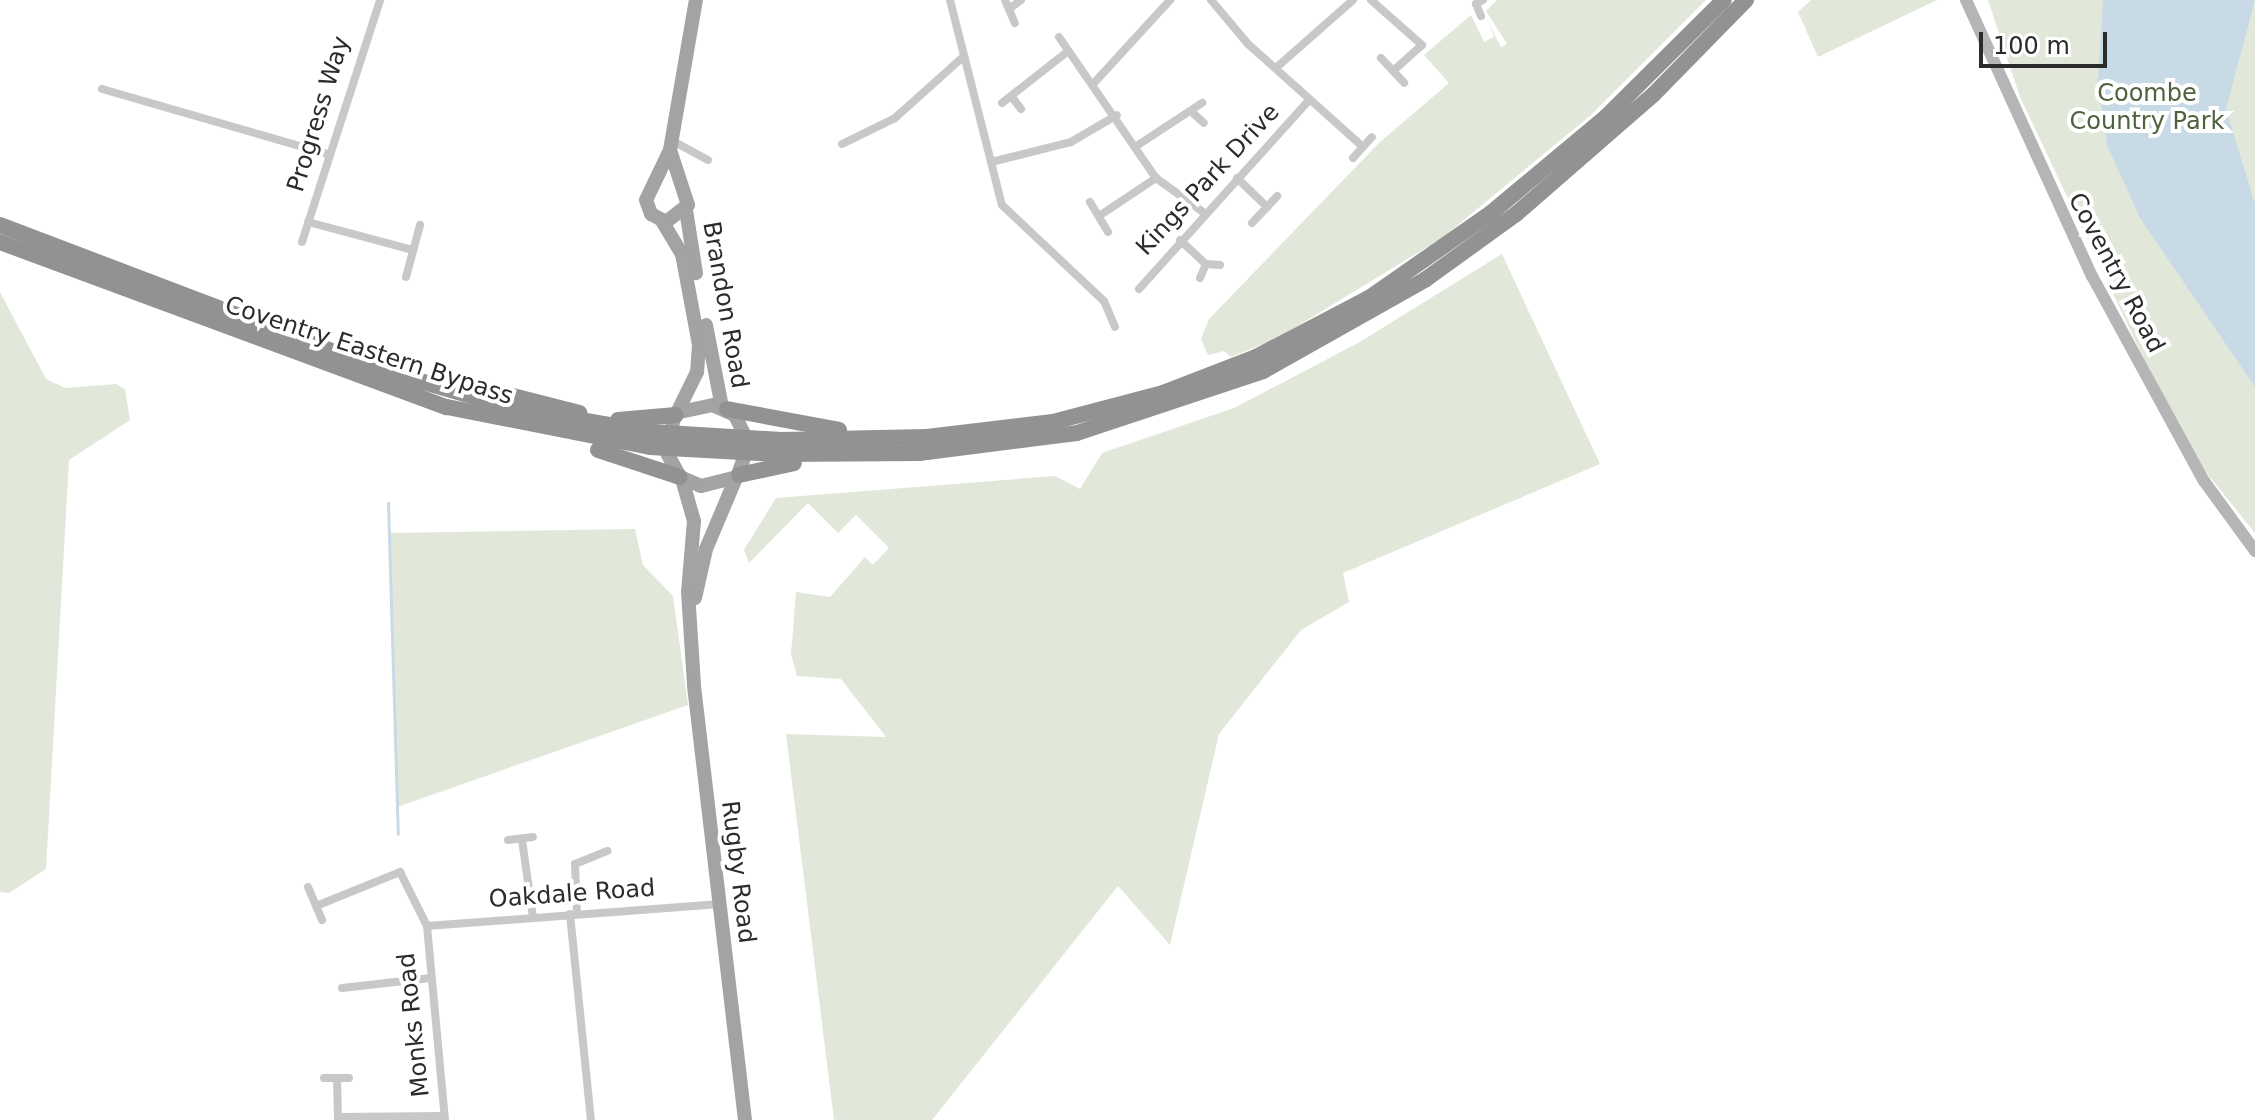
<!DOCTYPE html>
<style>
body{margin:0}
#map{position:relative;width:2255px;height:1120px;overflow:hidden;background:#fff;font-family:"DejaVu Sans",sans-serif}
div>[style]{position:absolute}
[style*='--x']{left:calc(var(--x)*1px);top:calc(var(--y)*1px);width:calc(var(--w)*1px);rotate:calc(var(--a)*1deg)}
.green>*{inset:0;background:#e1e8da}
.water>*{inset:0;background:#c8dae6}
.stream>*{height:3px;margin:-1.5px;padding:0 1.5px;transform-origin:1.5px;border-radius:1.5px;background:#c8dae6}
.street>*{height:8px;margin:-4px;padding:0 4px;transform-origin:4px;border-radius:4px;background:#c8c8c8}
.secondary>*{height:12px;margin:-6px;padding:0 6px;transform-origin:6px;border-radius:6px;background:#b5b5b5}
.primary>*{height:14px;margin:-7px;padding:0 7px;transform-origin:7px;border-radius:7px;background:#a3a3a3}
.highway>*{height:16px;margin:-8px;padding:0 8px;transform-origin:8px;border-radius:8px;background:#929292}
.highway-bridge>*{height:16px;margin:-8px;padding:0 8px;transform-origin:8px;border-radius:8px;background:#929292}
span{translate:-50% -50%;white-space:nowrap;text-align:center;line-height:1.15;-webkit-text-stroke:8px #fff;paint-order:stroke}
.park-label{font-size:24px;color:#4e623e}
.street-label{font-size:24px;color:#2b2b2b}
.scale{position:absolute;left:1979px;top:32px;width:128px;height:36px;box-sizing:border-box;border:4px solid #2b2b2b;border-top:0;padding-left:10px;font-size:24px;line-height:28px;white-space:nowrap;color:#2b2b2b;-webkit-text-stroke:6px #fff;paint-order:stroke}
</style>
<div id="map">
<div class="green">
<div style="clip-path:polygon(1497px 0,1706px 0,1591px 115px,1442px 238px,1276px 339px,1231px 357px,1224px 351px,1208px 355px,1201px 339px,1209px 319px,1380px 142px,1449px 83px,1424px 55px,1471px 15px,1484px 42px,1494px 37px,1487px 20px,1501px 47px,1507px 44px,1486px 11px)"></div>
<div style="clip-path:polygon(1811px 0,1937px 0,1818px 57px,1798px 12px)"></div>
<div style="clip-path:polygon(1988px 0,2255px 0,2255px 533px,2205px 471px,2160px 393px,2020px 97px)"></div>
<div style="clip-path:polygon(1502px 254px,1600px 464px,1343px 573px,1349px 602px,1301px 630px,1219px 734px,1170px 945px,1118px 886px,932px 1120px,834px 1120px,786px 734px,886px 737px,841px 679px,797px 676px,791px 654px,796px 592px,830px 597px,865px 557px,873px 565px,889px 548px,856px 515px,838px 533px,808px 503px,749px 563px,744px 550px,776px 498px,1055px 476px,1080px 489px,1102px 453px,1234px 408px,1358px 343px)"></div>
<div style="clip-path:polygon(0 292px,46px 379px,65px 388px,116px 384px,125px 389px,130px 420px,69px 460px,46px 869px,9px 893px,0 892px)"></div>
<div style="clip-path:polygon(635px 529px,643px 565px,673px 596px,688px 705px,397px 807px,389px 533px)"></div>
</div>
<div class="water">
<div style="clip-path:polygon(2103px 0,2255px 0,2226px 109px,2255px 204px,2255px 387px,2140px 218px,2107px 145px,2098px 83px)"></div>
</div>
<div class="stream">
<div style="--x:388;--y:503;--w:331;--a:88.3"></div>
</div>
<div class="street">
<div style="--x:950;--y:0;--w:211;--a:75.8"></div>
<div style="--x:1002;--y:205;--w:140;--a:43.3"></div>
<div style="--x:1104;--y:301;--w:28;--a:67"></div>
<div style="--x:1005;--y:0;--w:25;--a:67"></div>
<div style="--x:1211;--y:0;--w:57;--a:49.9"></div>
<div style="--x:1248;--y:44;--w:154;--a:41.8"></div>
<div style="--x:1371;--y:0;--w:68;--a:41.4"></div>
<div style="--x:1422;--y:45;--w:39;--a:138"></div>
<div style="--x:1009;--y:9;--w:15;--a:-37"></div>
<div style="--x:1481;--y:16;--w:13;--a:-113"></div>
<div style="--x:1476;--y:4;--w:8;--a:-30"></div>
<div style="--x:1059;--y:37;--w:171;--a:55.5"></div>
<div style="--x:1156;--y:178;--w:58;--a:35.9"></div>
<div style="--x:1381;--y:58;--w:34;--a:47"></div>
<div style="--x:1277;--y:67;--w:101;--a:-41.4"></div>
<div style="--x:1094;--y:83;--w:113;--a:-47.5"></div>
<div style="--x:102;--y:89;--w:234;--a:16.1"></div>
<div style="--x:1012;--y:97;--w:15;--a:53"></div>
<div style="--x:1002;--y:103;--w:84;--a:-38.2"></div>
<div style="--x:1194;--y:114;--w:13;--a:42"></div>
<div style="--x:671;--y:140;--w:42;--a:28.4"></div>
<div style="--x:842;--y:144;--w:59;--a:-26.1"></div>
<div style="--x:895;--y:118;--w:93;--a:-41.9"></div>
<div style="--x:1138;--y:145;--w:77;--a:-33.3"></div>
<div style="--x:1353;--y:158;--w:28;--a:-48"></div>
<div style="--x:991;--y:162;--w:82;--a:-14"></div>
<div style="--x:1071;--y:142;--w:53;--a:-30.4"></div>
<div style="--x:1237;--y:178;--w:42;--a:44"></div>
<div style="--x:1090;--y:202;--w:35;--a:59"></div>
<div style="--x:1099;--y:216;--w:69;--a:-33.7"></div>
<div style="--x:308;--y:222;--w:109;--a:14.9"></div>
<div style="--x:1252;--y:223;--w:37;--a:-47"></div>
<div style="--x:1180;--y:240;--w:35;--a:43"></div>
<div style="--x:302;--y:242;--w:254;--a:-72.1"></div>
<div style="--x:406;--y:277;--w:54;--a:-74.9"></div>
<div style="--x:1200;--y:278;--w:15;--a:-67"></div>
<div style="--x:1206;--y:264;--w:14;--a:4"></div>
<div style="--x:1139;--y:289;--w:254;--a:-48"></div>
<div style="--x:508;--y:840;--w:25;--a:-7"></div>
<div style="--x:522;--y:840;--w:78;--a:81.9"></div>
<div style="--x:308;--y:887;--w:36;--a:67"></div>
<div style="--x:316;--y:906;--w:91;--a:-22"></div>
<div style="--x:400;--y:872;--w:60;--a:63.4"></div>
<div style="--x:570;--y:914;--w:207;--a:84.2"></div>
<div style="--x:577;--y:914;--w:50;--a:-92.3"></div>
<div style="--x:575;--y:864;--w:35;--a:-22"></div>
<div style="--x:427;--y:926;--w:294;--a:-4.3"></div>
<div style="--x:427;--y:926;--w:195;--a:84.7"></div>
<div style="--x:342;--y:988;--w:89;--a:-6.5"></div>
<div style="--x:324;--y:1078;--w:25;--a:0"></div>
<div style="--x:337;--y:1078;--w:42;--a:88.6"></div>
<div style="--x:338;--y:1117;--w:106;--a:-0.5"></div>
</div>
<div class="secondary">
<div style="--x:1966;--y:0;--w:303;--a:65.5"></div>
<div style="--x:2092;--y:276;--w:234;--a:61.4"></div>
<div style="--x:2204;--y:481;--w:87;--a:53.9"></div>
</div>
<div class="primary">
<div style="--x:670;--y:150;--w:55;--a:115.6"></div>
<div style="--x:646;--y:200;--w:15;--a:70"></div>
<div style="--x:651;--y:214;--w:17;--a:28"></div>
<div style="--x:666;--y:222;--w:28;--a:-38"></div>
<div style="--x:688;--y:205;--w:58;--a:-108.1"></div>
<div style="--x:670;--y:150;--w:152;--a:-80.2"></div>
<div style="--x:686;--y:210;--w:64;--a:81"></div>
<div style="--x:662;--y:221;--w:39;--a:59"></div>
<div style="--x:682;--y:254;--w:93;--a:79.4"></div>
<div style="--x:699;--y:345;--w:27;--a:94"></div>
<div style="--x:697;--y:372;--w:55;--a:116.1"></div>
<div style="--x:673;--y:421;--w:34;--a:98"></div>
<div style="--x:668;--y:455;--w:25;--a:61"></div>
<div style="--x:680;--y:477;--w:23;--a:23"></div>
<div style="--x:701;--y:486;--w:37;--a:-14"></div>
<div style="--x:737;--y:477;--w:35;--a:-70"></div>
<div style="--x:749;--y:444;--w:32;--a:-116"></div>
<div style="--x:735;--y:415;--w:24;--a:-156"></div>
<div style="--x:713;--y:405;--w:35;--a:168"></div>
<div style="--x:706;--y:325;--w:84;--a:79"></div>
<div style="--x:682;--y:479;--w:44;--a:74.1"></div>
<div style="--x:694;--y:521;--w:71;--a:94.8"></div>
<div style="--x:688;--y:592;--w:94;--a:86.3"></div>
<div style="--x:694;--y:686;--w:437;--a:83.3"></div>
<div style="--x:695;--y:598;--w:50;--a:-77.3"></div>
<div style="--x:706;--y:549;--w:77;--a:-67.1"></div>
</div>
<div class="highway">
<div style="--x:0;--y:225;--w:405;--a:20.8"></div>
<div style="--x:379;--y:369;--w:147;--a:16.2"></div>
<div style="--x:520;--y:410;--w:133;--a:9.5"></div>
<div style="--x:0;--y:242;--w:476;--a:20.3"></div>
<div style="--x:447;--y:407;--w:207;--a:11.1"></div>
<div style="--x:439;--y:377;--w:145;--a:14.4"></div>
<div style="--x:727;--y:409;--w:114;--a:10.6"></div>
<div style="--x:618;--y:420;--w:58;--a:-4.9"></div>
<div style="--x:782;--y:440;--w:145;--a:-1.2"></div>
<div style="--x:927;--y:437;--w:127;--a:-6.8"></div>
<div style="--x:1053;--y:422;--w:114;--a:-14.8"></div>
<div style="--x:1163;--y:393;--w:100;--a:-21.2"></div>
<div style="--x:1256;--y:357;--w:127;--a:-27.6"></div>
<div style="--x:1369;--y:298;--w:149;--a:-34.9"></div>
<div style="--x:1491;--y:213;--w:150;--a:-39.9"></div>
<div style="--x:1606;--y:117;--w:166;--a:-44.8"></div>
<div style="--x:598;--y:450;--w:86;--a:18.2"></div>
<div style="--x:781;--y:454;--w:138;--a:-0.4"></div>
<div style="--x:919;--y:453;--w:159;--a:-7.2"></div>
<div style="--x:1077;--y:433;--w:196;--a:-18.4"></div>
<div style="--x:1263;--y:371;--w:187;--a:-29.4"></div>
<div style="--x:1426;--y:279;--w:111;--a:-35.8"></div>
<div style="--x:1516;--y:214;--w:181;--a:-41"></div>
<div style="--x:1653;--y:95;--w:133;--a:-45.6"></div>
<div style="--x:739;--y:475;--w:56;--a:-12.3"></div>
</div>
<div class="highway-bridge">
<div style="--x:651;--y:432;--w:131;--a:3.5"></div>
<div style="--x:650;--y:447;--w:131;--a:3.1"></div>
</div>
<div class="park-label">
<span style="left:2147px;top:108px">Coombe<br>Country Park</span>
</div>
<div class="street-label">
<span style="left:319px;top:114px;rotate:-73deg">Progress Way</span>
<span style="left:1208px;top:180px;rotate:-47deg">Kings Park Drive</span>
<span style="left:2116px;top:273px;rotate:62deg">Coventry Road</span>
<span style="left:725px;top:305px;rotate:80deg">Brandon Road</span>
<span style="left:369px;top:351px;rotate:18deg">Coventry Eastern Bypass</span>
<span style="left:738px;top:872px;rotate:83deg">Rugby Road</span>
<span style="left:572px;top:894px;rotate:-4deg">Oakdale Road</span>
<span style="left:414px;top:1025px;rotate:-96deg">Monks Road</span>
</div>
<div class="scale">100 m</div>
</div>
